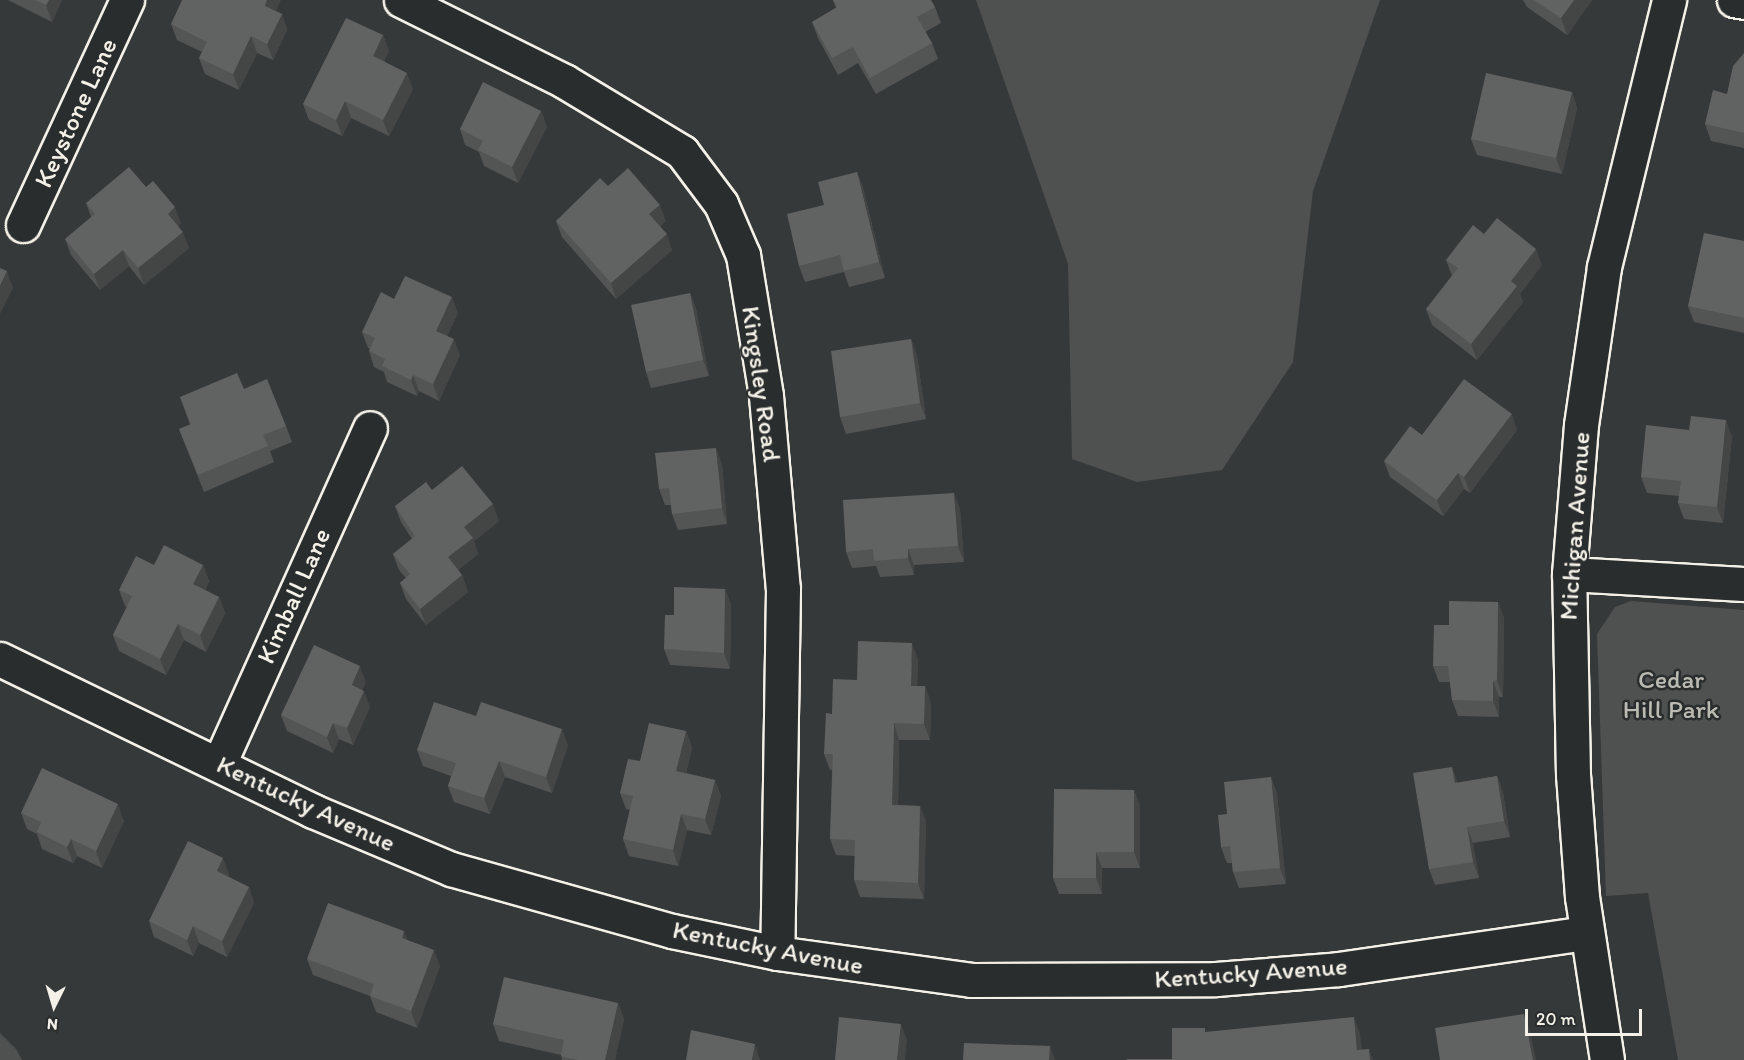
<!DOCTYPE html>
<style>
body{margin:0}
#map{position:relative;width:1744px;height:1060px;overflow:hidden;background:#363939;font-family:Itim,sans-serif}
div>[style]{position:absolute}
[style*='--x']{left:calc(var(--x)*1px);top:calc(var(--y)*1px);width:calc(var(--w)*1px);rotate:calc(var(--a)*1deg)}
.green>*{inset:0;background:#4e514f}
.roads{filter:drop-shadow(2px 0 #f4f1e8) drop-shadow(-2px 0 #f4f1e8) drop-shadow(0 2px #f4f1e8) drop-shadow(0 -2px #f4f1e8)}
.minor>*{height:33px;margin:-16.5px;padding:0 16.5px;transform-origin:16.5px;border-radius:16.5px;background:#2a2d2e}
.wall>*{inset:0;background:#535554}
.shaded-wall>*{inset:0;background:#444545}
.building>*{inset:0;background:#616362}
span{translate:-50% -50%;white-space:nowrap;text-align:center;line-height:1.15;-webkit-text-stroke:5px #2a2d2e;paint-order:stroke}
.street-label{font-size:26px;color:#f4f1e8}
.park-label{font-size:26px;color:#bab9b2}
.north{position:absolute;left:24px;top:976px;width:60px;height:60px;-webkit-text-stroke:4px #2a2d2e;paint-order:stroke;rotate:185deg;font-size:16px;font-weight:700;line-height:24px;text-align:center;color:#f4f1e8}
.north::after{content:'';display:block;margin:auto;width:21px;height:27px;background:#f4f1e8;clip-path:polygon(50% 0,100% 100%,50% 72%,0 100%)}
.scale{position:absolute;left:1525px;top:1009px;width:117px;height:27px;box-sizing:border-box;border:3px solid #f4f1e8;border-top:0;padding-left:8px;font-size:18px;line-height:21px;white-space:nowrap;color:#f4f1e8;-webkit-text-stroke:4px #2a2d2e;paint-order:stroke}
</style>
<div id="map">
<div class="green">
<div style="clip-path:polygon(976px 0,1380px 0,1313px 191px,1293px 362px,1222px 470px,1137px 482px,1072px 459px,1068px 264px)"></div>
<div style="clip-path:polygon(1631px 601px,1744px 610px,1744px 1060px,1678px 1060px,1648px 893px,1606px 896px,1597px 634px,1615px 607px)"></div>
<div style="clip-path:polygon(0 1033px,16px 1049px,22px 1060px,0 1060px)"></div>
</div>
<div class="roads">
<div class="minor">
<div style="--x:401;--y:0;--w:182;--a:26.4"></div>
<div style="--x:564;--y:81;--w:138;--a:31"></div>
<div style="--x:682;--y:152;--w:65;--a:53.1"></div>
<div style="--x:721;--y:204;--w:56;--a:66.7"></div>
<div style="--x:743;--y:255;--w:143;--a:80.7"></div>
<div style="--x:766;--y:396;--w:194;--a:85"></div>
<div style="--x:783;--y:589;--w:364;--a:90.9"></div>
<div style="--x:1734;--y:0;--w:10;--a:11"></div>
<div style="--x:23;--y:225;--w:248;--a:-65.2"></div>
<div style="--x:1569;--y:574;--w:175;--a:3.3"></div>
<div style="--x:0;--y:659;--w:348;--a:25.9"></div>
<div style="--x:313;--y:811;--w:150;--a:22.8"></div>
<div style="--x:451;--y:869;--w:230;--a:15.7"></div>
<div style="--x:672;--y:931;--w:107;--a:11.8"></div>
<div style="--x:777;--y:953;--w:196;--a:7.9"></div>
<div style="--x:971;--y:980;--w:245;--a:-0.2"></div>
<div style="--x:1216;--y:979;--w:123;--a:-4.6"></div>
<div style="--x:1339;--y:969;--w:250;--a:-8.3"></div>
<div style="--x:219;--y:764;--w:368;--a:-65.8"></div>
<div style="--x:1607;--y:1060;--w:165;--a:-98.7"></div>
<div style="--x:1582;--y:897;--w:122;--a:-94.2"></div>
<div style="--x:1573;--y:775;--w:201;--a:-91.1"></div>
<div style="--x:1569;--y:574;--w:149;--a:-85.4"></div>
<div style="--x:1581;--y:425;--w:160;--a:-81.7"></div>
<div style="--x:1604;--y:267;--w:275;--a:-76.3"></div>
</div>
</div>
<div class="wall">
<div style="clip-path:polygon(8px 0,62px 0,52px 22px)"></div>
<div style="clip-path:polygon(833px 0,935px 7px,941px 23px,925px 32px,932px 43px,938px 59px,876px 94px,858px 63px,838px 75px,818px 38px,812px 22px,836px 8px)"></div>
<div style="clip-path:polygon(1523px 0,1592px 0,1567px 35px,1527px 7px)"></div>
<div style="clip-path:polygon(276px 11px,282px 14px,287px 30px,273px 60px,257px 53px,239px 90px,205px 74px,199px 58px,202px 52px,177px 40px,171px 24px)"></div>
<div style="clip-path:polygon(383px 35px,389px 51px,384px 61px,413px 89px,389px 136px,351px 118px,342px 136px,309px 120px,303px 104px)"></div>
<div style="clip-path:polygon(1744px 53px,1744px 148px,1711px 141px,1705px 124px,1727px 94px)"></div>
<div style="clip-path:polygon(1572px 92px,1577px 108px,1562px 174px,1477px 155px,1471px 139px)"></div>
<div style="clip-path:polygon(541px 111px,547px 127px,518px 183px,484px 166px,479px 152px,465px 145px,460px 129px)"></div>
<div style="clip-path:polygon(857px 172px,863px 188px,885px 278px,849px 287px,844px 272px,805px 282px,799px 266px,824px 205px)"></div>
<div style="clip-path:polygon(608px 186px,666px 221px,660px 226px,672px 250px,616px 299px,562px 237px,556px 221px)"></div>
<div style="clip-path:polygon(146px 187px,181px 223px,178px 226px,189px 248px,144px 285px,129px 266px,100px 290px,71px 255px,65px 239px,91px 217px,86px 203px)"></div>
<div style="clip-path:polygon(1484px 234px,1542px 265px,1520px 294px,1523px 302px,1477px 360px,1432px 325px,1426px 309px,1452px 276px,1446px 260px)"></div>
<div style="clip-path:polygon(1744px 241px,1744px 333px,1694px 322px,1688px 306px)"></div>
<div style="clip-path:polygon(690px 293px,696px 309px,709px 376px,651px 388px,646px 372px)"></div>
<div style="clip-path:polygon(394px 299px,458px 313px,447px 336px,460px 355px,439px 401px,419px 391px,417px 396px,387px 382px,384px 372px,374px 367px,369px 351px,370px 349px,368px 348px,362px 332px)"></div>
<div style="clip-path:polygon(911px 339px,917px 356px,926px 419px,846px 434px,840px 417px)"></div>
<div style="clip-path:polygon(244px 389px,286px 426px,292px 442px,270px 451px,274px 462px,204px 492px,179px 429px,190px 425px,180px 397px)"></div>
<div style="clip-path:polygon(1517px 430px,1470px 493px,1464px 489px,1443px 516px,1390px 477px,1384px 461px)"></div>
<div style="clip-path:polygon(1732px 436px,1723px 523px,1684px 519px,1678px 503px,1679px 496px,1647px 493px,1641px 477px)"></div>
<div style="clip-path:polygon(722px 464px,727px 524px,678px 530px,672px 514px,671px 505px,665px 505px,659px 489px)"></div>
<div style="clip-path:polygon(432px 490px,499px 521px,474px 541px,478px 554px,458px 570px,462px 575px,468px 592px,426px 625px,406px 599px,400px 583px,406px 578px,399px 570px,393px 554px,412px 539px,401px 522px,395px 506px)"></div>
<div style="clip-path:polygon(960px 509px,964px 562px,914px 565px,914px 575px,880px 577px,876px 566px,852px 568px,846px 552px)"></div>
<div style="clip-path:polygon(154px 565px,203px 565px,209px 581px,205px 590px,219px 597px,225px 613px,206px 652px,184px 640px,166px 675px,119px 651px,113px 635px,127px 607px,125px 606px,119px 590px)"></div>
<div style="clip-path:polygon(725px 589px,731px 605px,730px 669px,670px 665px,664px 649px,674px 615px)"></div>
<div style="clip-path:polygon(1498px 602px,1504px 618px,1503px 697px,1499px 697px,1499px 717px,1458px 716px,1452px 700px,1450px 682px,1439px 682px,1433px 666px,1449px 625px)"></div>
<div style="clip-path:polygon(918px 659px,917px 686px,925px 686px,931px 703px,930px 740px,899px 740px,898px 805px,920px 806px,926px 822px,924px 899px,860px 897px,854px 880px,855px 856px,836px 855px,830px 839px,832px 770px,830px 770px,824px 754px,857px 680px)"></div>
<div style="clip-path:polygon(366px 682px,362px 690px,370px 707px,353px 745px,339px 739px,333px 753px,287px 731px,281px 715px)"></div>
<div style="clip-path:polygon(686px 731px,692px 748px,686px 773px,715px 780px,721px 796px,711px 835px,687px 830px,678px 866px,629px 856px,623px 839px,630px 810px,626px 809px,620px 793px,640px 761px)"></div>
<div style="clip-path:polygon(568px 745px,552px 793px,505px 777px,490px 814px,454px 802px,448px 786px,451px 776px,423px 766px,417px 750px)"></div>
<div style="clip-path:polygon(1497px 776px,1503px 792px,1510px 837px,1473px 843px,1479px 878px,1435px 885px,1429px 869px,1458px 783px)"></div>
<div style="clip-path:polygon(1271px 777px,1277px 794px,1286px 884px,1239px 888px,1233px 872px,1232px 863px,1227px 863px,1221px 847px,1227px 814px)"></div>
<div style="clip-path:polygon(1134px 790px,1140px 806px,1140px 868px,1102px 868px,1102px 894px,1059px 894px,1053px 878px)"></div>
<div style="clip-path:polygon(21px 813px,124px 821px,102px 868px,77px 856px,73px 863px,42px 849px,37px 834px,27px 829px)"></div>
<div style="clip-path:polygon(229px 874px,228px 877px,249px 887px,254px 903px,227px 957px,199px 943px,193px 956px,154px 937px,149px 921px)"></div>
<div style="clip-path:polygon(404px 931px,407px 940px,440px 966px,417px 1028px,376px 1012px,370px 996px,313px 975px,307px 959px)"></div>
<div style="clip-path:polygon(618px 1003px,624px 1019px,615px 1060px,562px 1060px,561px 1055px,499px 1041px,493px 1024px)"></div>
</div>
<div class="shaded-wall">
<div style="clip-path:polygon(49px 0,62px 0,52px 22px,46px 5px)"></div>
<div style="clip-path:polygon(267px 0,281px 0,271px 22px,265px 6px)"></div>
<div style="clip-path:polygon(1574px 0,1592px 0,1567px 35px,1561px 18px)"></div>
<div style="clip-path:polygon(282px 14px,287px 30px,273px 60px,267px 44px)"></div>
<div style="clip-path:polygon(383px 35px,389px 51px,379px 72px,373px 56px)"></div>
<div style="clip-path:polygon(251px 36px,257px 53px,239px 90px,233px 74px)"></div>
<div style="clip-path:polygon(407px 73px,413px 89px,389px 136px,383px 120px)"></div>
<div style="clip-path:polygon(1572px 92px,1577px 108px,1562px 174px,1556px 158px)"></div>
<div style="clip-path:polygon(345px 101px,351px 118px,342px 136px,336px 120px)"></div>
<div style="clip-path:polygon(541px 111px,547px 127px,518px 183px,512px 167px)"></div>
<div style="clip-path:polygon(857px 172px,863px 188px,885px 278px,879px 262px)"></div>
<div style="clip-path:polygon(660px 205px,666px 221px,655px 230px,649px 214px)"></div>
<div style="clip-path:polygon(175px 207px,181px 223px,173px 230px,168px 214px)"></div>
<div style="clip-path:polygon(183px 232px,189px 248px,144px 285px,138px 268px)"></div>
<div style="clip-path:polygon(667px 234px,672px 250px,616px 299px,611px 283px)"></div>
<div style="clip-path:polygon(1536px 249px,1542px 265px,1520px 294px,1523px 302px,1477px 360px,1471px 344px,1511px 281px)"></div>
<div style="clip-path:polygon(123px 250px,129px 266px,100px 290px,94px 274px)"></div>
<div style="clip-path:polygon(7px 271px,13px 288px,0 314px,0 286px)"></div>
<div style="clip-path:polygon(690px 293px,696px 309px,709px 376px,703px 360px)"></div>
<div style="clip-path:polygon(452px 297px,458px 313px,442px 347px,436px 331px)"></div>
<div style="clip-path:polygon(454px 339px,460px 355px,439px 401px,433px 384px)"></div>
<div style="clip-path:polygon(911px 339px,917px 356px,926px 419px,920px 403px)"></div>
<div style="clip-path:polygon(413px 375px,419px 391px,417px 396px,411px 380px)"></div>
<div style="clip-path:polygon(1512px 414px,1517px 430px,1470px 493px,1464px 477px)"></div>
<div style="clip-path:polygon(1726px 420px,1732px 436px,1723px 523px,1717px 507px)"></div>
<div style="clip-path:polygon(716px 448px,722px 464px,727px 524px,722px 508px)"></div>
<div style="clip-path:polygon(1458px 473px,1464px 489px,1443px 516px,1437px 500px)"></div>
<div style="clip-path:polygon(954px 493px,960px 509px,964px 562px,958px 546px)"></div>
<div style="clip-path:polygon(493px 504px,499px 521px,474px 541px,478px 554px,454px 573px,448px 557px,464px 527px)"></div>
<div style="clip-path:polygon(908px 549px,914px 565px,914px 575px,908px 558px)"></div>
<div style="clip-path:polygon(203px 565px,209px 581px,199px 600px,193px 584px)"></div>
<div style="clip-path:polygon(462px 575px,468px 592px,426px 625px,420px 609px)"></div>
<div style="clip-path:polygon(725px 589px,731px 605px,730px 669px,724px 653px)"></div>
<div style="clip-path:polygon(219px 597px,225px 613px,206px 652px,200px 635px)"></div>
<div style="clip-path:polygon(1498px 602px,1504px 618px,1503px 697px,1497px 680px)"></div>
<div style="clip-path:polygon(178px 624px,184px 640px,166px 675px,160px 659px)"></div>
<div style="clip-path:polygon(912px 643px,918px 659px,917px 703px,911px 686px)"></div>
<div style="clip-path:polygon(360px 666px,366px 682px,357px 701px,352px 685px)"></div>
<div style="clip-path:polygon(1493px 681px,1499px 697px,1499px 717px,1493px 701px)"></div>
<div style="clip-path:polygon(925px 686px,931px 703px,930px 740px,924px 724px)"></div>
<div style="clip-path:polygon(364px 691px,370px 707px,353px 745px,347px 728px)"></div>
<div style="clip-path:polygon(333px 723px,339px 739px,333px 753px,327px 737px)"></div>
<div style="clip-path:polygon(894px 723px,899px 740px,898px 821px,892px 805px)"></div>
<div style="clip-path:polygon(562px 729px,568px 745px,552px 793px,546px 777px)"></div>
<div style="clip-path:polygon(686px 731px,692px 748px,682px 787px,676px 771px)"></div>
<div style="clip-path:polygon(499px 761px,505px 777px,490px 814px,484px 798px)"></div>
<div style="clip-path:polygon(1452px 767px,1458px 783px,1455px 783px)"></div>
<div style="clip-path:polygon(1497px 776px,1503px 792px,1510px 837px,1504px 821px)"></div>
<div style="clip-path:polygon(1271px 777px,1277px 794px,1286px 884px,1280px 868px)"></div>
<div style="clip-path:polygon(715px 780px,721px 796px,711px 835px,705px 819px)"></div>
<div style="clip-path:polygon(1134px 790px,1140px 806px,1140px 868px,1134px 852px)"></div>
<div style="clip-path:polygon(118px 804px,124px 821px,102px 868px,96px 851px)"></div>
<div style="clip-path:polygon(920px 806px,926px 822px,924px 899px,918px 883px)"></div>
<div style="clip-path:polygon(681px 814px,687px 830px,678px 866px,673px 850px)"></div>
<div style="clip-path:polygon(1467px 827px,1473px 843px,1479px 878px,1473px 862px)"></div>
<div style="clip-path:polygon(71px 839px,77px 856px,73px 863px,67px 847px)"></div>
<div style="clip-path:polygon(1096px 852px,1102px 868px,1102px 894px,1096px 878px)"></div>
<div style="clip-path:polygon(223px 858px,229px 874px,222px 887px,217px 871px)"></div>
<div style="clip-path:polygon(249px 887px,254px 903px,227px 957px,222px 941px)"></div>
<div style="clip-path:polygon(193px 926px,199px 943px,193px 956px,187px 940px)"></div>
<div style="clip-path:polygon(404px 931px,410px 947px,402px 938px)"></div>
<div style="clip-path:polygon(434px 950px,440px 966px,417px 1028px,411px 1011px)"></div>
<div style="clip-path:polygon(618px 1003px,624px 1019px,615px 1060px,605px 1060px)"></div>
<div style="clip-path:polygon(1524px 1014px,1530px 1030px,1536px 1060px,1533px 1060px)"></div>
<div style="clip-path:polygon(1354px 1017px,1360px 1033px,1363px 1060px,1357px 1050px)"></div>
<div style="clip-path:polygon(901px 1024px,907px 1040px,905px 1060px,897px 1060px)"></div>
<div style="clip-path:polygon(755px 1044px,760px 1060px,752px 1060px)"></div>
<div style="clip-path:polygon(1050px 1046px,1055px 1060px,1049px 1060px)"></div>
<div style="clip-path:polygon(1369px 1049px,1373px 1060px,1370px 1060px)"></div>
</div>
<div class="building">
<div style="clip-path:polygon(35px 0,49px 0,46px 5px)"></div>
<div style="clip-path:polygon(182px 0,267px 0,265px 6px,282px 14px,267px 44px,251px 36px,233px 74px,199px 58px,207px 42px,171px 24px)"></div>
<div style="clip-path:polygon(833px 0,931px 0,935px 7px,917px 17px,932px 43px,870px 78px,853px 47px,832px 58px,812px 22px,837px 7px)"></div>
<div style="clip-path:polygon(1534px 0,1574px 0,1561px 18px)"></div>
<div style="clip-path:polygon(346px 18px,383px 35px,373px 56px,407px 73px,383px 120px,345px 101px,336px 120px,303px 104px)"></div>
<div style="clip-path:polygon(1744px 53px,1744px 133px,1705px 124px,1713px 90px,1727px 94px,1733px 66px)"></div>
<div style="clip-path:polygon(1486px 73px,1572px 92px,1556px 158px,1471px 139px)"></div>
<div style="clip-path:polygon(483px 82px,541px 111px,512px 167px,478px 150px,483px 141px,460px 129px)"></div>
<div style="clip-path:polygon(129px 167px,146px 187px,153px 181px,175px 207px,168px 214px,183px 232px,138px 268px,123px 250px,94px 274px,65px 239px,95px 214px,86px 203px)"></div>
<div style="clip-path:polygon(628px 168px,660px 205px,649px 214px,667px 234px,611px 283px,556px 221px,600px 178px,608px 186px)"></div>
<div style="clip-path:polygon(857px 172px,879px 262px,844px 271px,840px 255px,799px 266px,787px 214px,824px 205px,818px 182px)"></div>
<div style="clip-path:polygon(1497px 218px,1536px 249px,1511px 281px,1517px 286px,1471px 344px,1426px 309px,1458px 268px,1446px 260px,1473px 225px,1484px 234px)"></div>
<div style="clip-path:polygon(1704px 233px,1744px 241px,1744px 318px,1688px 306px)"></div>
<div style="clip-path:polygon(0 268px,7px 271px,0 286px)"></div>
<div style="clip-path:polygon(405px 276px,452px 297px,436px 331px,454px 339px,433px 384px,413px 375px,411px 380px,382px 366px,385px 359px,369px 351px,375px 338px,362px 332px,381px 292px,394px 299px)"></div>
<div style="clip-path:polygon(690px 293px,703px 360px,646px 372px,631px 305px)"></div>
<div style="clip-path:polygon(911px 339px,920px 403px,840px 417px,831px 351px)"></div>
<div style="clip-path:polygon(237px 373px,244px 389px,267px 379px,286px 426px,263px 435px,268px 446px,198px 475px,179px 429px,191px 424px,180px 397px)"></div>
<div style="clip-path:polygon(1464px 379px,1512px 414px,1464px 477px,1458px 473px,1437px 500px,1384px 461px,1410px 426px,1422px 435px)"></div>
<div style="clip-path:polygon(1691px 416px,1726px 420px,1717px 507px,1678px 503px,1681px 481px,1641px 477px,1646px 425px,1689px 430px)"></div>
<div style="clip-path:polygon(716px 448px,722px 508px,672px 514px,669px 488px,659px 489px,655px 453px)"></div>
<div style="clip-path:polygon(462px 466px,493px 504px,464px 527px,473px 538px,448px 557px,462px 575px,420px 609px,400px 583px,410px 574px,393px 554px,415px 536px,395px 506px,426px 482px,432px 490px)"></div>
<div style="clip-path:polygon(954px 493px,958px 546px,908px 549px,908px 558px,874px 561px,873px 549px,846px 552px,843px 500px)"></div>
<div style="clip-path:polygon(164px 545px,203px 565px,193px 584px,219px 597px,200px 635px,178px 624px,160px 659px,113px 635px,132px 596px,119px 590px,136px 556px,154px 565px)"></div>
<div style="clip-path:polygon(674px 587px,725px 589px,724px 653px,664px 649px,665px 615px,674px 615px)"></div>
<div style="clip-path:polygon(1449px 601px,1498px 602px,1497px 680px,1493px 681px,1493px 701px,1452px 700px,1448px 666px,1433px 666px,1434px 625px,1449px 625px)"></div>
<div style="clip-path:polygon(858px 641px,912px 643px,911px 686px,925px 686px,924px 724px,894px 723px,892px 805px,920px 806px,918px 883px,854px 880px,855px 840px,830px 839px,833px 754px,824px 754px,826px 713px,832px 714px,833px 679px,857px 680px)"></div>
<div style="clip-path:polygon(314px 645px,360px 666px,352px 685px,364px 691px,347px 728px,333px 723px,327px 737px,281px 715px)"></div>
<div style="clip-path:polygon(434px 702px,476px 716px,481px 702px,562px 729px,546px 777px,499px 761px,484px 798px,448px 786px,456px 763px,417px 750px)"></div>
<div style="clip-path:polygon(649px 723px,686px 731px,676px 771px,715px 780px,705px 819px,681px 814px,673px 850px,623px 839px,633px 796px,620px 793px,628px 759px,640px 761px)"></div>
<div style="clip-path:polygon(1452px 767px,1455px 783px,1497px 776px,1504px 821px,1467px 827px,1473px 862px,1429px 869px,1413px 773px)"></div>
<div style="clip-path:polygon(42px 768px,118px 804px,96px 851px,71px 839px,67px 847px,37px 832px,41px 822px,21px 813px)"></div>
<div style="clip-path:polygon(1271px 777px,1280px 868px,1233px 872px,1230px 846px,1221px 847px,1218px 815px,1227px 814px,1224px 782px)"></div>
<div style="clip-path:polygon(1054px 789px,1134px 790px,1134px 852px,1096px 852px,1096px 878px,1053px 878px)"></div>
<div style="clip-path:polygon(188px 841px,223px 858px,217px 871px,249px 887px,222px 941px,193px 926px,187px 940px,149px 921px)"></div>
<div style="clip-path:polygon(328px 903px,404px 931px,402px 938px,434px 950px,411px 1011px,370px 996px,374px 984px,307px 959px)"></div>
<div style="clip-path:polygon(504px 977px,618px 1003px,605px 1060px,577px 1060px,561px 1056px,564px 1040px,493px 1024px)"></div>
<div style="clip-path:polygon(1524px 1014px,1533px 1060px,1440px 1060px,1435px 1028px)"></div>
<div style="clip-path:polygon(839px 1017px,901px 1024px,897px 1060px,835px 1060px)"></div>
<div style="clip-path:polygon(1354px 1017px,1357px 1050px,1369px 1049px,1370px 1060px,1127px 1060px,1126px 1059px,1172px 1059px,1172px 1028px,1205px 1028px,1205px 1032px)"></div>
<div style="clip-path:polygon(691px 1030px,755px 1044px,752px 1060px,686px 1060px)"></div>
<div style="clip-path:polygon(964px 1043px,1050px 1046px,1049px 1060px,963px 1060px)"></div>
</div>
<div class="street-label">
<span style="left:76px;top:113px;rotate:-65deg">Keystone Lane</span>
<span style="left:761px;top:384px;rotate:82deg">Kingsley Road</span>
<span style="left:1575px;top:526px;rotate:-86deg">Michigan Avenue</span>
<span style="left:294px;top:596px;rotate:-66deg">Kimball Lane</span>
<span style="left:306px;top:804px;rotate:25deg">Kentucky Avenue</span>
<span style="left:768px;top:948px;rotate:11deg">Kentucky Avenue</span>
<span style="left:1251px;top:973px;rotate:-4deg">Kentucky Avenue</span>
</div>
<div class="park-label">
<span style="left:1671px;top:695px">Cedar<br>Hill Park</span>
</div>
<div class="north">N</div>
<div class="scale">20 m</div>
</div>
